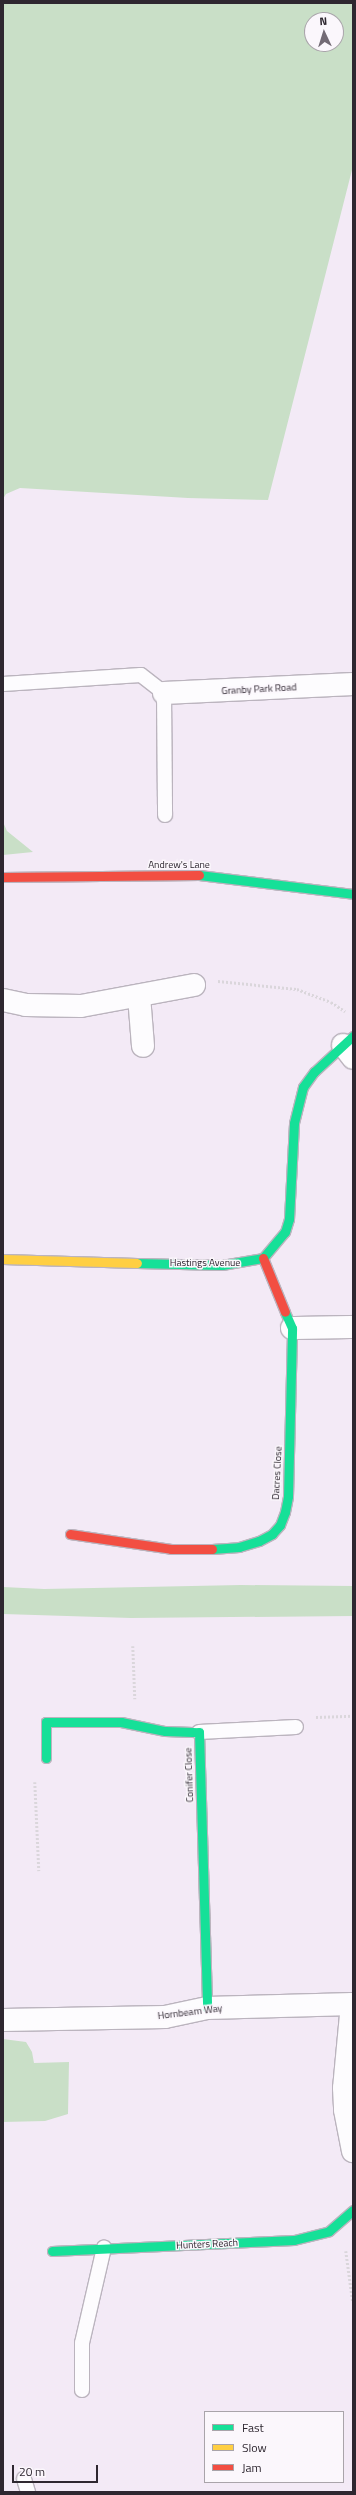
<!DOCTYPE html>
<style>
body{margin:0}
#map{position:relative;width:356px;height:2495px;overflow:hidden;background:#f3eaf6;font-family:"Titillium Web",sans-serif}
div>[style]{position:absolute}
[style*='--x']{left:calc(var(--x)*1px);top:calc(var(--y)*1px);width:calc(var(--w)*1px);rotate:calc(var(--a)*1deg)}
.green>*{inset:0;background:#c9dfc7}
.path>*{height:2.5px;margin-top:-1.25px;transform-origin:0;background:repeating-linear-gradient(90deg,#dad6db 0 2px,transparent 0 4px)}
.roads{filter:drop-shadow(1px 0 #bbb4be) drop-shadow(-1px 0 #bbb4be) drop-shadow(0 1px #bbb4be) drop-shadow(0 -1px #bbb4be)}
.lane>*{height:14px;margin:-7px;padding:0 7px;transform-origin:7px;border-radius:7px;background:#fdfcfe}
.street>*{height:22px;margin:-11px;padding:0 11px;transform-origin:11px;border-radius:11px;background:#fdfcfe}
.fast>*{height:9px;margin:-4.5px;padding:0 4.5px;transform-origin:4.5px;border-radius:4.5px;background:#16e098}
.slow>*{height:9px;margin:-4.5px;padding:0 4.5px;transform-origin:4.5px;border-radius:4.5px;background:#ffcf43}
.jam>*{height:9px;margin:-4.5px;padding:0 4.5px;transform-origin:4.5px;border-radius:4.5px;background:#f24e42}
span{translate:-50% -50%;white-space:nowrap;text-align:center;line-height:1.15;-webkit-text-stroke:3px #fbf7fc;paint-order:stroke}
.street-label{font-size:10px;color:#2e2730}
.frame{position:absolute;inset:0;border:4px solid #2e2730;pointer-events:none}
.legend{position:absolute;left:204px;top:2411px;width:140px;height:72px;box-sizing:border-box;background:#fbf7fc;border:1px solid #a9a4aa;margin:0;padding:5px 7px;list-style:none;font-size:12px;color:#2e2730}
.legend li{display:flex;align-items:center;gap:8px;height:20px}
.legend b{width:20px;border:1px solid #a9a4aa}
.north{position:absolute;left:304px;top:12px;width:40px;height:40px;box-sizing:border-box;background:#fbf7fc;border:1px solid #a9a4aa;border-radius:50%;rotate:356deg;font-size:11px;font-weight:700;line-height:16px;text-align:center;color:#2e2730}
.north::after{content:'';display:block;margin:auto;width:14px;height:18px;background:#736b75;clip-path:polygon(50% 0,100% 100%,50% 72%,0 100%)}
.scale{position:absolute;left:12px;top:2465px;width:86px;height:18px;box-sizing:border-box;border:2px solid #2e2730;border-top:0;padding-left:5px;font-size:12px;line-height:14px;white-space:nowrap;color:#2e2730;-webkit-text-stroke:3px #fbf7fc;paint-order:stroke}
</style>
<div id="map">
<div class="green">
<div style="clip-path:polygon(evenodd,3px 3px,353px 3px,353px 166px,268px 500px,188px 498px,20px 488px,6px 494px,3px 499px,3px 3px,312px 20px,336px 20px,336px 44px,312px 44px,312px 20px)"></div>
<div style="clip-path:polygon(3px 822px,7px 831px,33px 852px,3px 855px)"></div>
<div style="clip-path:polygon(241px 1585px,353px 1586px,353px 1616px,131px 1618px,3px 1614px,3px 1587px,44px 1589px)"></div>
<div style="clip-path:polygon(3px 2039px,26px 2042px,32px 2052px,34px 2063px,69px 2062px,68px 2114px,45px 2121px,3px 2122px)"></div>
</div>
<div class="path">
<div style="--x:218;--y:981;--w:79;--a:5.8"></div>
<div style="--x:297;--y:989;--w:36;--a:21"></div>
<div style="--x:331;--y:1002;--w:17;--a:33"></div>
<div style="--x:133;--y:1646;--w:53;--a:87.8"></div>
<div style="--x:316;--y:1717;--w:37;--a:-2"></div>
<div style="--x:35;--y:1782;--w:89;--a:87.4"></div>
<div style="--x:346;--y:2251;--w:52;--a:82.3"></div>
</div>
<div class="roads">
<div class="lane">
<div style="--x:3;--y:684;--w:138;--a:-3.7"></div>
<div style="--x:141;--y:675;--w:29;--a:38"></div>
<div style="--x:164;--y:693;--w:122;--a:89.5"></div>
<div style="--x:199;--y:1732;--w:97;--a:-3"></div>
<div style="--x:82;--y:2390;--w:47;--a:-90"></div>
<div style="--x:82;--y:2343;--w:98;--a:-77"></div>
<div style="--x:24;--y:2479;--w:14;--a:73"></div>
</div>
<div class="street">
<div style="--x:164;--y:693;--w:189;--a:-2.7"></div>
<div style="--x:139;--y:996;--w:50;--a:85.4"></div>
<div style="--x:3;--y:1000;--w:24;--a:12"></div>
<div style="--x:26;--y:1005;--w:55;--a:1"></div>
<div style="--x:81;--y:1006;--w:115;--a:-10.5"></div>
<div style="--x:343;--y:1045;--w:16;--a:52"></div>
<div style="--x:292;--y:1328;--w:61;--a:-0.9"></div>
<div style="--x:352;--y:2004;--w:84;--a:95.4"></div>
<div style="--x:344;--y:2088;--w:22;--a:87"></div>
<div style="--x:345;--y:2110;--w:42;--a:79"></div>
<div style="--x:3;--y:2020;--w:162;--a:-1.1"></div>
<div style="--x:165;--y:2017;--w:43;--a:-12.1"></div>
<div style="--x:207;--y:2008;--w:146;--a:-1.6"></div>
</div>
<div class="fast">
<div style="--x:199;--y:875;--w:155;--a:7"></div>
<div style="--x:137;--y:1263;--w:85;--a:1.3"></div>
<div style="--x:222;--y:1265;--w:42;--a:-9.7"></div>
<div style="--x:263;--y:1258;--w:34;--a:-50"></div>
<div style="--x:285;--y:1232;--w:14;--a:-73"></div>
<div style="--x:289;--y:1219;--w:96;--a:-87"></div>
<div style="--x:294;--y:1123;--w:37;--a:-76"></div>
<div style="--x:303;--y:1087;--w:19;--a:-54"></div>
<div style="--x:314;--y:1072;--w:53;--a:-42.7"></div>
<div style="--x:212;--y:1549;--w:27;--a:-4"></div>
<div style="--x:239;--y:1547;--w:21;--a:-17"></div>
<div style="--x:259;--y:1541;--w:15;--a:-28"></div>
<div style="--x:272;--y:1534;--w:12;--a:-48"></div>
<div style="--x:280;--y:1525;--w:14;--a:-69"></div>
<div style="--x:285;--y:1512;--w:16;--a:-79"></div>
<div style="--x:288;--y:1496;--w:168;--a:-88.6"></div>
<div style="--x:292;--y:1328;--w:17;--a:-114"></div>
<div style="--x:46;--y:1758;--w:36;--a:-90"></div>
<div style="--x:46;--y:1722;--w:75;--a:0"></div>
<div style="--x:121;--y:1722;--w:45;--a:11.6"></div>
<div style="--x:165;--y:1731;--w:34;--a:2"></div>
<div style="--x:199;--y:1732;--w:276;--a:88.3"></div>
<div style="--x:52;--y:2251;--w:242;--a:-2.6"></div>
<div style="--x:294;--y:2240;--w:36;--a:-14"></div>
<div style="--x:329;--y:2231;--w:32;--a:-41"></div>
</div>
<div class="slow">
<div style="--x:3;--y:1259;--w:134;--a:1.7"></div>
</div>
<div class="jam">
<div style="--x:3;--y:877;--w:196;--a:-0.6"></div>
<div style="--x:263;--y:1258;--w:58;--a:67.8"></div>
<div style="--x:70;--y:1534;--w:102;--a:8.4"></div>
<div style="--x:171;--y:1549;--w:41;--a:0"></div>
</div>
</div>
<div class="street-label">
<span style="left:259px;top:689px;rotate:-3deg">Granby Park Road</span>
<span style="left:179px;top:865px">Andrew's Lane</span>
<span style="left:205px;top:1263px">Hastings Avenue</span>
<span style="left:277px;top:1473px;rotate:-87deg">Dacres Close</span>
<span style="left:189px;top:1775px;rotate:-92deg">Conifer Close</span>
<span style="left:190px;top:2012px;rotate:-7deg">Hornbeam Way</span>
<span style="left:207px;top:2244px;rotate:-3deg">Hunters Reach</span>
</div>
<div class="frame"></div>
<ul class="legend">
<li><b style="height:5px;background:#16e098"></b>Fast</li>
<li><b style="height:5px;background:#ffcf43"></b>Slow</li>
<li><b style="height:5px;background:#f24e42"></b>Jam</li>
</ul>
<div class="north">N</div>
<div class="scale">20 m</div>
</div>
